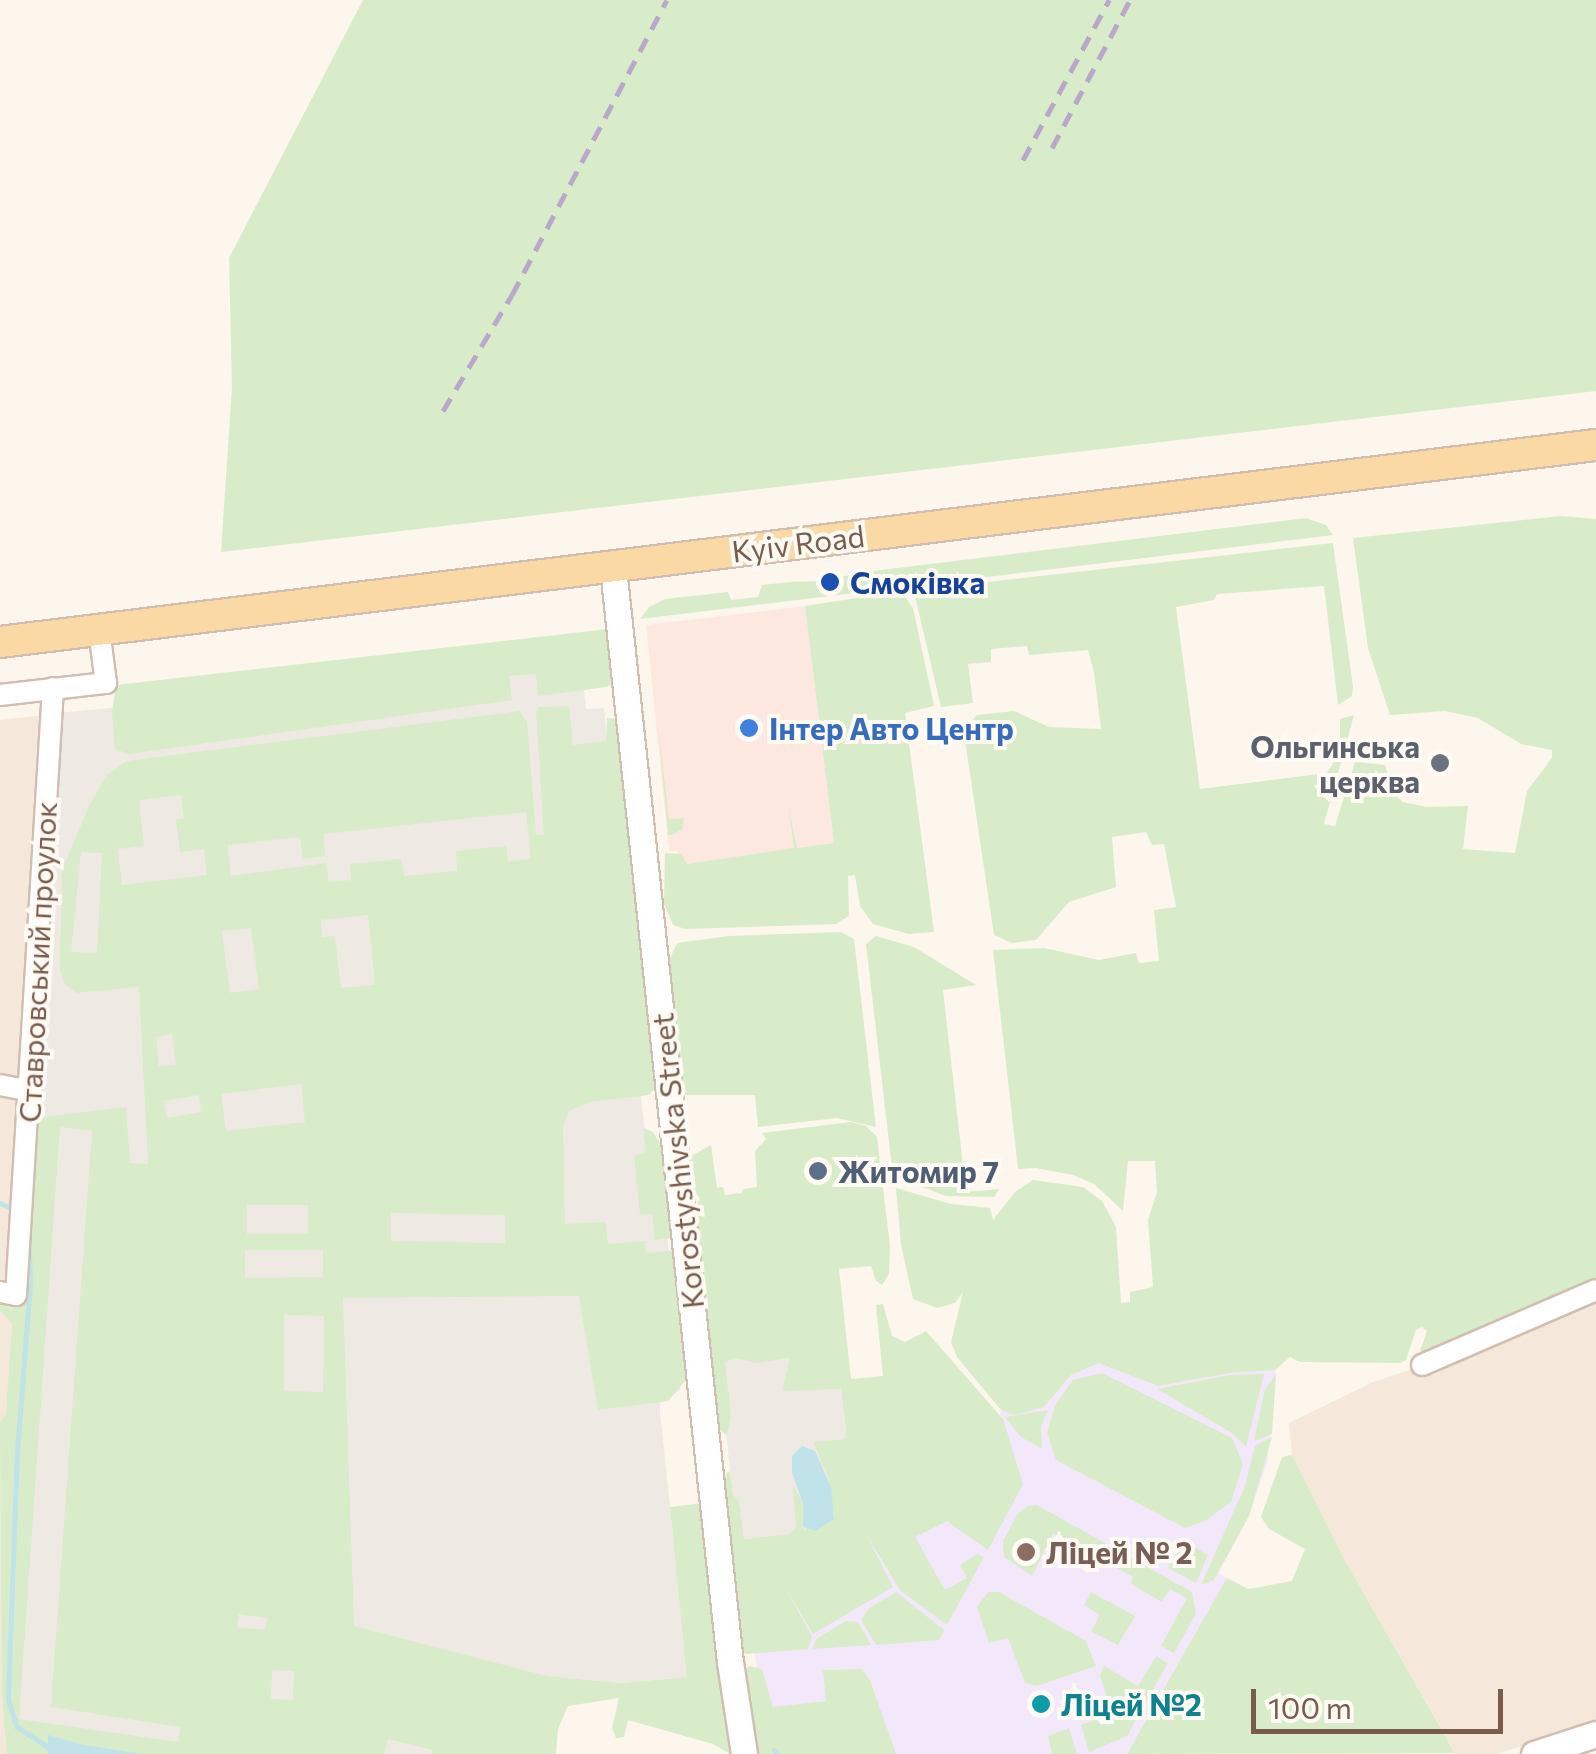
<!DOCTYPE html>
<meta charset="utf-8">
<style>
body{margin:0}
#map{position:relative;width:1596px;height:1754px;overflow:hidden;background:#fdf6ec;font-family:Commissioner,sans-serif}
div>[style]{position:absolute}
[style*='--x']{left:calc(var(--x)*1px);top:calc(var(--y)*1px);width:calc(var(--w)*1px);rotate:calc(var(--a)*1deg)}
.residential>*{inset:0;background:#f5e8da}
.commercial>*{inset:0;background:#fde8e0}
.industrial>*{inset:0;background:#efe9e4}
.education>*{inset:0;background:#f3e8fa}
.green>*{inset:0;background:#d8ecc9}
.water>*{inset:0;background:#bfe3e8}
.stream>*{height:5px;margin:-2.5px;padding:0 2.5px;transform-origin:2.5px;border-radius:2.5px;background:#bfe3e8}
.roads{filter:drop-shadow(2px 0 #d1beb0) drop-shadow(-2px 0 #d1beb0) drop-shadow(0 2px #d1beb0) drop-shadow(0 -2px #d1beb0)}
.minor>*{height:20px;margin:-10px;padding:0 10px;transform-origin:10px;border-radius:10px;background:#fff}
.tertiary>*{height:25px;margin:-12.5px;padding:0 12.5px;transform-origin:12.5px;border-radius:12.5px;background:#fff}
.primary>*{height:30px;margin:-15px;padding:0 15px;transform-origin:15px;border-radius:15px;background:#fbd9a5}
.rail>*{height:5px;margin-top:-2.5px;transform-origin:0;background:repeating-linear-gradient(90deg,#b9a8c9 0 15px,transparent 0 25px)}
.dots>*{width:28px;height:28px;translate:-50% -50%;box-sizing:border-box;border:5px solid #fffaf3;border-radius:50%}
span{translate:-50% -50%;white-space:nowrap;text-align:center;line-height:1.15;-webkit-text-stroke:8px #fffaf3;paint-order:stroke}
.street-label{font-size:30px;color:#7a5c4d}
.transit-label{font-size:30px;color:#164399;font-weight:700}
.left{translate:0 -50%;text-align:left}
.shop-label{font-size:30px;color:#366cbe;font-weight:700}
.worship-label{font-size:30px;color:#5b616d;font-weight:700}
.right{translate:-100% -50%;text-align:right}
.service-label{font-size:30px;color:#4e5e75;font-weight:700}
.education-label{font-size:30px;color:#785e54;font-weight:700}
.culture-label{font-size:30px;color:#0d838f;font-weight:700}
.scale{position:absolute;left:1251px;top:1689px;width:252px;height:45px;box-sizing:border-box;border:5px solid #7a5c4d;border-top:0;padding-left:12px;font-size:30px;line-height:35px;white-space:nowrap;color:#7a5c4d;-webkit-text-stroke:8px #fffaf3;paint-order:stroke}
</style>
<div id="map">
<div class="residential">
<div style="clip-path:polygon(46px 715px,28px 1078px,0 1075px,0 720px)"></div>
<div style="clip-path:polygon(0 1097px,20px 1101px,60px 1127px,15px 1754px,0 1754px)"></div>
<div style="clip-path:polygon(1596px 1295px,1596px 1722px,1497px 1754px,1456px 1754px,1343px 1557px,1292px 1455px,1289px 1423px,1371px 1383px,1470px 1349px)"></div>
</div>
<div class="commercial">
<div style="clip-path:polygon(805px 606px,834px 843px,687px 864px,676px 851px,669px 851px,646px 625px)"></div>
</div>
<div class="industrial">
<div style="clip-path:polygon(581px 663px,586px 709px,604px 708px,653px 1219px,666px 1220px,680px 1390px,660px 1403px,660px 1412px,688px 1677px,621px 1683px,557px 1677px,542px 1754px,15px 1754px,60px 1128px,36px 1118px,58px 713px)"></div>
<div style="clip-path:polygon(705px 1243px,841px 1390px,870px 1402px,800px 1549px,789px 1534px,743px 1539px,739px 1502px,733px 1496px)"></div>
</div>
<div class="education">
<div style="clip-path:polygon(1122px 1334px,1273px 1363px,1276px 1374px,1267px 1463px,1249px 1516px,1218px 1573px,1248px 1589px,1144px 1754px,808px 1754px,763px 1719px,748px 1597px,993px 1450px,1001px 1410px,1061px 1368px)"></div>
</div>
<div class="green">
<div style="clip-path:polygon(363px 0,1596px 0,1596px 391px,221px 552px,232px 387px,229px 258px)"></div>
<div style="clip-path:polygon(1561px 516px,1596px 519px,1596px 1278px,1428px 1354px,1420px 1351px,1427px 1331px,1422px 1327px,1416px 1330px,1406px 1360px,1400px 1363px,1300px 1362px,1290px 1357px,1275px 1370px,1229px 1373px,1158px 1386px,1099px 1363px,1071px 1375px,1044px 1407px,1014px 1415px,1001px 1410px,957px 1357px,951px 1342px,963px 1292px,955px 1303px,937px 1308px,913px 1299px,901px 1245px,896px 1188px,951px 1204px,990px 1208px,993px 1220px,1015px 1192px,1033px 1180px,1083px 1187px,1102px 1201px,1116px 1227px,1121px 1303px,1130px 1302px,1130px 1292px,1153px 1287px,1148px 1220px,1157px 1192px,1155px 1161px,1128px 1161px,1123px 1211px,1094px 1184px,1073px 1175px,1036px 1168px,1018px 1169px,993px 950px,1044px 948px,1099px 960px,1136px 953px,1139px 963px,1159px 961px,1154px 910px,1176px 907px,1164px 844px,1152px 845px,1146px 832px,1112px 837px,1116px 887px,1069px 902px,1036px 940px,1012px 943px,994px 935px,965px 740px,968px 725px,977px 715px,1014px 711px,1049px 727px,1101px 729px,1094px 672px,1088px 650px,1029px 655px,1027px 646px,991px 649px,991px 662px,968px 664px,973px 703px,941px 707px,915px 596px,925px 589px,1333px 543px,1353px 687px,1352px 696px,1338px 705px,1324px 586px,1217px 594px,1214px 600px,1176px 607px,1200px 789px,1327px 773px,1340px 752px,1340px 719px,1354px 715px,1324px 824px,1335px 826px,1355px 762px,1385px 765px,1393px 793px,1403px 802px,1427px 807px,1468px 806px,1463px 849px,1515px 853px,1527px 791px,1552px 758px,1552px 750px,1521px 744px,1478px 718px,1445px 711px,1390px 715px,1368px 648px,1353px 538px)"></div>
<div style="clip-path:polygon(1306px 518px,1326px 525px,1333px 535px,640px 619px,649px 607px,665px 599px,728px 592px,731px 600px,758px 597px,762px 585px,791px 582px,819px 581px,821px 589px,837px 588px,840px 577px,873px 571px)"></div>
<div style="clip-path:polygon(889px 593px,905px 597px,913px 608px,934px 706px,905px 713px,934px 932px,909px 934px,873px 924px,860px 906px,855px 875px,848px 876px,849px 916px,836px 924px,685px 929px,673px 925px,664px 904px,665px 853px,681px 854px,687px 864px,794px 848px,788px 805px,797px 848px,834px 843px,805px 606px)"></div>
<div style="clip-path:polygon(608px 629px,614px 683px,606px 687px,538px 696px,536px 674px,509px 676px,512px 700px,129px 754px,115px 749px,112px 712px,116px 685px)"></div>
<div style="clip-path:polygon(evenodd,569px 706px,573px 745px,606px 741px,607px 718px,617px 719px,656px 1087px,649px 1095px,589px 1102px,569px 1111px,563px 1127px,565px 1224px,606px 1222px,608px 1244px,645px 1241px,646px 1253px,676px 1250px,687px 1379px,668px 1401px,598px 1410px,579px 1296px,343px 1298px,354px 1626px,547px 1676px,621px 1683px,687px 1677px,670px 1507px,704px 1503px,730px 1754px,713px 1744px,628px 1720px,624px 1737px,616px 1738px,612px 1728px,619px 1698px,568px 1706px,558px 1729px,556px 1754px,432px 1754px,433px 1750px,388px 1739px,384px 1754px,7px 1754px,2px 1693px,0 1422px,6px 1414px,12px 1323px,0 1311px,0 1303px,12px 1309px,18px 1303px,36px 1118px,126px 1107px,130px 1163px,148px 1164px,139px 987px,76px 993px,64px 983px,60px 969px,62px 870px,90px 804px,107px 775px,127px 761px,520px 711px,527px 722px,536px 834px,544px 835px,536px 712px,539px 707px,569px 706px,181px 795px,184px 818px,176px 819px,180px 852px,204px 849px,207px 875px,122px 885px,118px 849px,144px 846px,139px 800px,181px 795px,569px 706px,526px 812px,531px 859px,508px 861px,506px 846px,456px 851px,457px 871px,404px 876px,401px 859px,350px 864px,351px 880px,329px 882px,326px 863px,231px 876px,228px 845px,300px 837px,303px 859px,325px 856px,324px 834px,526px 812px,569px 706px,81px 852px,102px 853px,97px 953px,71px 952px,81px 852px,569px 706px,368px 915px,375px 985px,341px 988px,335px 936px,322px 937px,321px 920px,368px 915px,569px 706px,251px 928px,259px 989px,230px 993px,222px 931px,251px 928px,569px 706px,172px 1034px,176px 1065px,159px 1066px,156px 1037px,172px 1034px,569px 706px,301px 1084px,305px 1122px,226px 1131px,221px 1094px,301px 1084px,569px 706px,199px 1095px,201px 1112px,167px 1118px,164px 1101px,199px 1095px,569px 706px,60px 1127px,92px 1131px,51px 1707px,180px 1727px,178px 1742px,19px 1719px,60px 1127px,569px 706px,247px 1205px,308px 1205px,308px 1234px,247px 1234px,247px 1205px,569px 706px,391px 1213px,505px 1215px,505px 1243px,391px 1241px,391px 1213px,569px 706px,245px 1250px,323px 1250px,323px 1277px,245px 1278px,245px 1250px,569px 706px,284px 1315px,324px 1316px,323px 1392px,284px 1391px,284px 1315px,569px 706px,239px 1614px,267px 1618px,265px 1630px,237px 1627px,239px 1614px,569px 706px,272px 1670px,294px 1671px,293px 1700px,271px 1699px,272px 1670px)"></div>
<div style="clip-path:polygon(658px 724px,669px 819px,684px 818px,683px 828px,673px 835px,668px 835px)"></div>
<div style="clip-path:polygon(841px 932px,854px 939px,876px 1127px,837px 1118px,758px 1127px,755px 1095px,681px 1095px,667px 965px,677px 943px,729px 936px)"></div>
<div style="clip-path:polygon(876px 936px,914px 947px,976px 985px,943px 990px,966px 1192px,999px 1189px,994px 1197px,946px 1196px,893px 1176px,866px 944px)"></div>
<div style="clip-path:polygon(851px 1122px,866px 1126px,877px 1137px,890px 1246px,889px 1274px,882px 1285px,876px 1281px,871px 1266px,839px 1269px,851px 1379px,883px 1376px,876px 1305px,883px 1304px,892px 1336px,905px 1342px,926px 1331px,1003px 1419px,1023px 1484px,988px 1550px,947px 1521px,915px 1537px,945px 1590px,967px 1578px,960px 1565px,977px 1554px,984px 1557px,947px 1625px,901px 1591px,867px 1536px,893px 1587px,813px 1634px,784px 1585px,812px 1637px,808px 1649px,746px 1654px,741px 1651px,723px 1490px,726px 1474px,730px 1471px,733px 1495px,739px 1501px,744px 1539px,789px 1534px,796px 1528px,793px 1486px,803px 1503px,804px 1530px,834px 1516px,828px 1477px,813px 1442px,845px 1439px,846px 1429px,841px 1389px,782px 1391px,790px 1358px,757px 1363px,734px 1358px,725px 1363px,731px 1416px,727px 1435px,717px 1429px,693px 1213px,700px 1198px,690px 1188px,686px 1159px,711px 1145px,717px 1188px,723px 1187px,725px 1195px,742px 1193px,743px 1189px,757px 1187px,755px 1151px,766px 1139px,762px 1133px)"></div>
<div style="clip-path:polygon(643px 1128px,653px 1132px,661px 1145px,671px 1238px,655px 1240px,652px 1214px,640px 1214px,634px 1155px,646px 1153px)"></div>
<div style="clip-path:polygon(1102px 1373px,1232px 1438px,1243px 1464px,1231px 1502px,1205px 1521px,1185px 1528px,1056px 1460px,1047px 1433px,1055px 1405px,1073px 1380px)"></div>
<div style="clip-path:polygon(1264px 1374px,1246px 1447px,1232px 1433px,1157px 1389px,1229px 1375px)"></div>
<div style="clip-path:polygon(1276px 1374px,1272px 1434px,1254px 1441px,1265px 1389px)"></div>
<div style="clip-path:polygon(1048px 1410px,1041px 1426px,1042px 1449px,1021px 1437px,1005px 1417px)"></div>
<div style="clip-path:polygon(1272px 1437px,1249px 1516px,1214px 1580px,1201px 1585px,1245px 1486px,1255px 1446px)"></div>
<div style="clip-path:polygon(1292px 1455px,1343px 1557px,1455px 1753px,1127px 1754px,1227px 1578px,1248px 1589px,1292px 1581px,1305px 1549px,1269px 1529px,1261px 1517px,1282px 1457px)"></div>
<div style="clip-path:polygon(1037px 1505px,1192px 1592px,1196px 1614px,1174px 1653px,1161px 1646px,1187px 1598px,1170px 1589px,1162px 1602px,1131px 1584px,1133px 1577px,1053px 1533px,1032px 1576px,1004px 1557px,1003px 1541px,1017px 1515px,1027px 1506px)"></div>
<div style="clip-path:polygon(1183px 1541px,1208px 1555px,1196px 1583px,1168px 1568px)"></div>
<div style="clip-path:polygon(896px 1592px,944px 1630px,939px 1640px,876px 1645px,861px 1620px,868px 1609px)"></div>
<div style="clip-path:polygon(988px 1592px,999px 1592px,1086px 1641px,1096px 1666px,1037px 1686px,1025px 1683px,1008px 1638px,989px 1643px,977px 1607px)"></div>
<div style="clip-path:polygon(1091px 1592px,1135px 1616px,1118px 1645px,1091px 1631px,1100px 1615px,1084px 1605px)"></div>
<div style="clip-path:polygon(846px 1621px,858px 1622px,871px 1645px,813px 1649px,816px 1639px)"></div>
<div style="clip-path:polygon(1156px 1656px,1168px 1663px,1127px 1736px,1089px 1752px,1081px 1725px,1112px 1714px,1100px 1675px,1104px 1666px,1138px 1686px)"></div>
<div style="clip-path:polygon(749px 1666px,762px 1669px,773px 1707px,826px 1701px,823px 1670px,862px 1669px,870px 1680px,896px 1754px,748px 1754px,742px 1672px)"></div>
<div style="clip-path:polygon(1069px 1728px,1077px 1754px,1052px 1754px,1048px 1736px)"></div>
</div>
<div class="water">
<div style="clip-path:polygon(802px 1446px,815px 1451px,831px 1487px,834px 1519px,816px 1531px,803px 1527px,803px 1503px,792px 1473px,792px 1456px)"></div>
<div style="clip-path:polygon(48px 1735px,84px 1745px,143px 1754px,48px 1754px)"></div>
</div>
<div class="stream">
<div style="--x:0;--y:1203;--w:17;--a:25"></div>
<div style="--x:28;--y:1220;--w:63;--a:88.2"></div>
<div style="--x:30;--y:1283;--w:169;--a:94.4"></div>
<div style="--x:17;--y:1451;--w:249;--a:92.1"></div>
<div style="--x:8;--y:1700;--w:28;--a:72"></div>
<div style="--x:17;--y:1727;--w:38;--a:33"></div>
<div style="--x:774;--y:1750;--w:5;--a:53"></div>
</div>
<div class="roads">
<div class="minor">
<div style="--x:0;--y:695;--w:107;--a:-6.5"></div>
<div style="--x:106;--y:683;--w:53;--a:-97.5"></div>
<div style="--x:0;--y:1085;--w:32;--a:11"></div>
<div style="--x:0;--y:1292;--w:16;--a:11"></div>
<div style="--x:16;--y:1295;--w:608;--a:-86.51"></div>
<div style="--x:1422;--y:1365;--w:189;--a:-23.3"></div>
</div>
<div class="tertiary">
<div style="--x:613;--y:568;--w:1100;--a:83.9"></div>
<div style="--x:730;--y:1662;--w:93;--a:81.3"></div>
<div style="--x:1534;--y:1754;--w:65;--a:-17.9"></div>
</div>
<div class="primary">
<div style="--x:0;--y:642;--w:1608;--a:-7.04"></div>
</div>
</div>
<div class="rail">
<div style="--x:1052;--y:148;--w:167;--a:-62.2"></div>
<div style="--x:1023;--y:160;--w:182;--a:-61.7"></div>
<div style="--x:443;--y:411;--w:135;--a:-59.3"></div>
<div style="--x:512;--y:295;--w:333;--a:-62.3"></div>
</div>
<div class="dots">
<div style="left:830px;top:582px;background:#1a4fb4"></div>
<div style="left:749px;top:728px;background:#3f7fe0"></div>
<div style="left:1440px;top:763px;background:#6b7280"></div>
<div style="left:818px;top:1171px;background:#5c6f8a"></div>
<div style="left:1026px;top:1552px;background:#8d6e63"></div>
<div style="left:1041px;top:1704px;background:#0f9aa8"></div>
</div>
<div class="street-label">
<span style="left:798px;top:543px;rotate:-7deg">Kyiv Road</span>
<span style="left:37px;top:962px;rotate:-87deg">Ставровський проулок</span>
<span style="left:677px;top:1161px;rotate:-96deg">Korostyshivska Street</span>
</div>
<div class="transit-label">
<span class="left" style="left:850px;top:582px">Смоківка</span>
</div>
<div class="shop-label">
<span class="left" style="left:769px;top:728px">Інтер Авто Центр</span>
</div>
<div class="worship-label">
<span class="right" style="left:1420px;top:763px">Ольгинська<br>церква</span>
</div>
<div class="service-label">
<span class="left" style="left:838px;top:1171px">Житомир 7</span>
</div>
<div class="education-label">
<span class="left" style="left:1046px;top:1552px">Ліцей № 2</span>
</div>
<div class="culture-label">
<span class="left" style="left:1061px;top:1704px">Ліцей №2</span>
</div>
<div class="scale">100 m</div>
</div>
